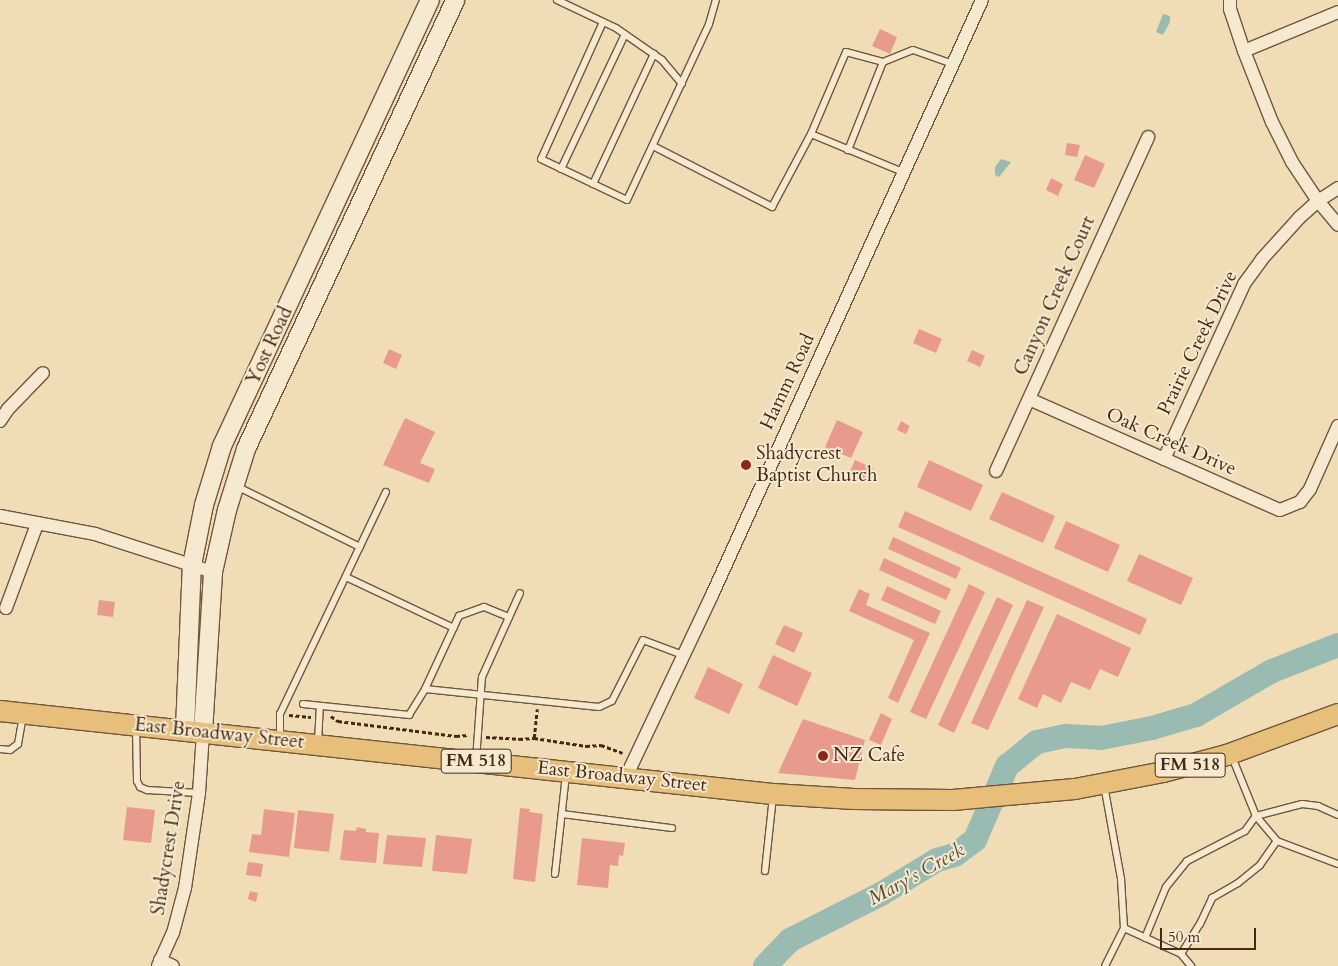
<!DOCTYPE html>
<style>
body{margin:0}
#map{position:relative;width:1338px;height:966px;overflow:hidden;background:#f0ddb6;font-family:Cardo,serif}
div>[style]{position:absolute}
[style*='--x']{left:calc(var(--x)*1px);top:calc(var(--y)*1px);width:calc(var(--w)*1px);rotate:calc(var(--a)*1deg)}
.water>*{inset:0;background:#9abbb1}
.river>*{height:24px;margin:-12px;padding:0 12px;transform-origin:12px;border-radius:12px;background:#9abbb1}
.building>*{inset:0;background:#e89a8d}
.path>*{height:2.5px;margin-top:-1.25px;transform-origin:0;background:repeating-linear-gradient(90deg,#452915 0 4px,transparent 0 6.5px)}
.roads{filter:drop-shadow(1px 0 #70563d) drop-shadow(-1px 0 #70563d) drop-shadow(0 1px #70563d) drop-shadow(0 -1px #70563d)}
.lane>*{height:6px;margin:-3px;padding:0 3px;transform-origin:3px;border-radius:3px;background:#f5e9d0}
.street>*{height:12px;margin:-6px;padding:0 6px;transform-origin:6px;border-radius:6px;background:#f5e9d0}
.secondary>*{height:18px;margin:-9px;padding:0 9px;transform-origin:9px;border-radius:9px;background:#f5e9d0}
.primary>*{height:20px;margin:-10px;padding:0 10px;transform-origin:10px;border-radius:10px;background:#e8be7b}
.dots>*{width:14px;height:14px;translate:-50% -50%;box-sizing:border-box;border:2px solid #f5e9d0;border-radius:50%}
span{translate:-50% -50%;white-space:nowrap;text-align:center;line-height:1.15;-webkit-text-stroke:4px #f5e9d0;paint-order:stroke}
.shield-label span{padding:1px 4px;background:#f5e9d0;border:1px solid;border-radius:4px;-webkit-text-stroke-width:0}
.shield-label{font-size:18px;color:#452915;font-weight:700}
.street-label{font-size:19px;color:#452915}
.poi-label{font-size:19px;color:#452915}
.left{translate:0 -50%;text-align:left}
.water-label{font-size:20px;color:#5a4e3c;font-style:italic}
.scale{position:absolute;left:1160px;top:928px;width:96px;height:22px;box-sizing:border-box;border:2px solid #452915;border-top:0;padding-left:6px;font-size:15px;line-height:18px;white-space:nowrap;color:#452915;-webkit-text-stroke:4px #f5e9d0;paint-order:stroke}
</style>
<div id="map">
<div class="water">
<div style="clip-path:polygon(1163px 14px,1170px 16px,1170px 22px,1163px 35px,1156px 32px)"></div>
<div style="clip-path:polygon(1001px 159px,1011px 162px,999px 177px,995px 175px,995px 167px)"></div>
</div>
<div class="river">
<div style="--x:765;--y:966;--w:36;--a:-46"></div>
<div style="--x:790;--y:940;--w:102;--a:-26.8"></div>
<div style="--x:881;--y:894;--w:66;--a:-31.3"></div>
<div style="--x:937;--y:860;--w:19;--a:-16"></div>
<div style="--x:955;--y:855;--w:25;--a:-37"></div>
<div style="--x:975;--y:840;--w:81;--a:-66.6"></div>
<div style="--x:1007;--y:766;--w:38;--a:-39"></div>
<div style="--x:1037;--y:742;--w:30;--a:-12"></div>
<div style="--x:1066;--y:736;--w:35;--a:3"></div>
<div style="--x:1101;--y:738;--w:52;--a:-11.1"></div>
<div style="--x:1152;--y:728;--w:46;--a:-16.5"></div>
<div style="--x:1196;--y:715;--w:88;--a:-30.1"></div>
<div style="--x:1272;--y:671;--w:71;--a:-21.5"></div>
</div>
<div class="building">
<div style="clip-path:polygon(880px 29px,897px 37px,890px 54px,872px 46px)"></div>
<div style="clip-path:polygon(1067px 143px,1080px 145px,1077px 157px,1065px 155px)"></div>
<div style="clip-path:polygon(1085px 155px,1105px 164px,1094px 188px,1074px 180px)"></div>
<div style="clip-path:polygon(1051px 178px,1063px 184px,1058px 196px,1046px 190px)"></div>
<div style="clip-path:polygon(919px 329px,942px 339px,936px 353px,913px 343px)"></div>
<div style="clip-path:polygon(389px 349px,402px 355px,396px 369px,383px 363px)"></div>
<div style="clip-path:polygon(972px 350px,985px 356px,980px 367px,967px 361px)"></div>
<div style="clip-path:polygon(405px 418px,435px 432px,420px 463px,435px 469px,429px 483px,383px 465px)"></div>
<div style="clip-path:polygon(837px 420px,863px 432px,851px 458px,825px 447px)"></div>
<div style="clip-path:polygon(901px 421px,910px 426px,906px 434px,897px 430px)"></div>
<div style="clip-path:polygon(855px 460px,873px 468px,867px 483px,848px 476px)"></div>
<div style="clip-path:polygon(929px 460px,983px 485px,971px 511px,917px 487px)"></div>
<div style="clip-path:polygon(1002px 492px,1055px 516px,1043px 543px,989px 519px)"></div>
<div style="clip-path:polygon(905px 511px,1147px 619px,1140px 635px,898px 527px)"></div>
<div style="clip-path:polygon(1066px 521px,1120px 545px,1108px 572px,1054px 548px)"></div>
<div style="clip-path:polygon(893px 537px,961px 568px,956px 579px,888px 549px)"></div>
<div style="clip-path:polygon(1139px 554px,1193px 578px,1181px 605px,1127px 581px)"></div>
<div style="clip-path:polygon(884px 558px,951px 589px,946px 600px,879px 570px)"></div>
<div style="clip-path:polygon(969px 584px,985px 592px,926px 719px,910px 712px)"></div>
<div style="clip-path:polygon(887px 586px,941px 611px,935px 624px,881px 600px)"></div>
<div style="clip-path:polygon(859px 589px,870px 594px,866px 605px,930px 633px,898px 703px,888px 698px,914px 640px,849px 611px)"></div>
<div style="clip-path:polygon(997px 597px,1013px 605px,954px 733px,938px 725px)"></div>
<div style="clip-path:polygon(99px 600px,115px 602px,113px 617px,97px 615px)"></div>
<div style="clip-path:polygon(1027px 600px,1044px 607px,988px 730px,971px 723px)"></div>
<div style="clip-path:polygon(1057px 614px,1131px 648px,1118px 677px,1100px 669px,1090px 690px,1071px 682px,1061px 703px,1043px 694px,1037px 708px,1018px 699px)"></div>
<div style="clip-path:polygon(784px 625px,803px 633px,794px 653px,775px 644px)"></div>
<div style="clip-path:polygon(773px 655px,812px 673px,797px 706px,758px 688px)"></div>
<div style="clip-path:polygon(708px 667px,743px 684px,729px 714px,694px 698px)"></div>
<div style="clip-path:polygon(881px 713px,892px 719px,881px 745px,869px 740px)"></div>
<div style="clip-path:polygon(803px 719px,865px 740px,855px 780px,778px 773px)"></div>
<div style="clip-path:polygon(127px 807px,155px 810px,151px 843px,123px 840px)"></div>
<div style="clip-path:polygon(520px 808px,530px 809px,529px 812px,543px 814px,535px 882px,513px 879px)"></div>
<div style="clip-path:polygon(264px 809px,295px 813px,289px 857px,249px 852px,252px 834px,261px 835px)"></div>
<div style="clip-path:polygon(298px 810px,334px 814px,329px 852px,294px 848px)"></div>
<div style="clip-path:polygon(357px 827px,366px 829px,366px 832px,379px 833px,376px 863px,340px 860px,344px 830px,356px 831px)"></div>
<div style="clip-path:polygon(387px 835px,426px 838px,422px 867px,383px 864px)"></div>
<div style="clip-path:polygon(436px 835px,472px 839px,467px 874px,432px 871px)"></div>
<div style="clip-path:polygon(582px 838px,625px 843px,623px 856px,619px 855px,618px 866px,610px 865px,608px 888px,577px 885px)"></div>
<div style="clip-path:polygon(248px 862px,263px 864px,261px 877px,246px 875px)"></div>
<div style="clip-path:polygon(250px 891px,258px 893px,256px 902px,248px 899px)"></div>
</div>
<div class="path">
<div style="--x:289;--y:715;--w:22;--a:5"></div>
<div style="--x:331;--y:716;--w:9;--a:36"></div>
<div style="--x:338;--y:721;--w:119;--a:7.2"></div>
<div style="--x:456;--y:736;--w:12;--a:-5"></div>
<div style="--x:486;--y:737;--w:33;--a:3"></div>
<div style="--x:519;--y:739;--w:15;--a:-4"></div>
<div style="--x:534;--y:738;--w:53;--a:8.7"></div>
<div style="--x:586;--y:746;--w:15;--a:-4"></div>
<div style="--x:601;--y:745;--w:23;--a:20"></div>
<div style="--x:534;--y:738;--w:29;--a:-84"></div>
</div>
<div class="roads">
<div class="lane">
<div style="--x:557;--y:0;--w:65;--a:25.4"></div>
<div style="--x:616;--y:28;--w:56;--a:34.8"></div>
<div style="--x:662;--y:60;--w:31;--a:50"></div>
<div style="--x:603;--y:22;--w:150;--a:114.3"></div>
<div style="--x:541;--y:159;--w:95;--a:25.5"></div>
<div style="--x:627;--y:200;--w:194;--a:-65"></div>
<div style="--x:709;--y:24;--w:25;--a:-74"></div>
<div style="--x:883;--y:62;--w:32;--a:-22"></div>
<div style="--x:913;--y:50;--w:42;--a:19.3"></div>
<div style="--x:811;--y:134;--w:89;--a:-66.9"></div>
<div style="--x:846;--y:52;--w:38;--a:15"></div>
<div style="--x:883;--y:62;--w:95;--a:111.7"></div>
<div style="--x:653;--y:146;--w:134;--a:27.1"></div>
<div style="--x:772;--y:207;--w:83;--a:-61.9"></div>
<div style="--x:811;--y:134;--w:102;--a:22.5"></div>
<div style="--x:561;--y:169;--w:149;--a:-64.6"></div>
<div style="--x:593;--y:184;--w:144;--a:-64.9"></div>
<div style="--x:236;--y:486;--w:138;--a:26.2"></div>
<div style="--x:346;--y:577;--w:119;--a:25.3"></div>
<div style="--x:425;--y:689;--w:175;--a:5.9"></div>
<div style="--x:599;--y:707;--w:14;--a:-25"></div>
<div style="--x:612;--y:701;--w:68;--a:-63.1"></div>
<div style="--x:643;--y:640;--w:43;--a:20.6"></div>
<div style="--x:303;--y:704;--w:107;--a:5.9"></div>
<div style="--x:409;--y:715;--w:31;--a:-58"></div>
<div style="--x:425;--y:689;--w:81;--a:-65"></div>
<div style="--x:459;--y:616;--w:27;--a:-20"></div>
<div style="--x:484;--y:607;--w:27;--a:22"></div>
<div style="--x:136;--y:728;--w:53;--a:88.9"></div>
<div style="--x:137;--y:781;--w:7;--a:63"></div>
<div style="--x:140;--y:787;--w:8;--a:23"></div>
<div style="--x:147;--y:790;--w:52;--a:3.3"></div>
<div style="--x:280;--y:737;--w:23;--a:-90"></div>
<div style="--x:280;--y:714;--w:246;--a:-64.5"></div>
<div style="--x:318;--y:742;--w:36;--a:-87"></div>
<div style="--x:0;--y:749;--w:10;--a:6"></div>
<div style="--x:10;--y:750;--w:10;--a:-37"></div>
<div style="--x:18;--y:744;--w:28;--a:-80"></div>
<div style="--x:476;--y:760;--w:83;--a:-85.9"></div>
<div style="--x:482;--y:677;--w:92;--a:-65.7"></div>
<div style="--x:1104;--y:785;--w:96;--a:79.7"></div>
<div style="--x:1121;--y:879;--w:49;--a:86.5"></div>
<div style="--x:1124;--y:928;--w:42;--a:116.6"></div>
<div style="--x:562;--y:814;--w:111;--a:7.3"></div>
<div style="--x:1338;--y:815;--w:22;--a:-156"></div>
<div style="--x:1318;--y:806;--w:16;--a:-173"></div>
<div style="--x:1302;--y:804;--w:48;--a:165.4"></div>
<div style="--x:1256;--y:816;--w:33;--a:50"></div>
<div style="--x:1277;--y:841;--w:65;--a:20.7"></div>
<div style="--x:765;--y:871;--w:75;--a:-83.9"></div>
<div style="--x:555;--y:874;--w:100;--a:-83.7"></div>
<div style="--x:1124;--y:928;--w:63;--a:24.5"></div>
<div style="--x:1181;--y:954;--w:16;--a:50"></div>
<div style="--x:1145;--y:938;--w:55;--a:-67.6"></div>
<div style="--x:1166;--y:887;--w:33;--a:-51"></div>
<div style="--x:1187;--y:861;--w:65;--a:-27.3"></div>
<div style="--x:1245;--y:831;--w:19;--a:-54"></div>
<div style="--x:1256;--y:816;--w:64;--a:-112.1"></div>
<div style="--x:1181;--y:954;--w:36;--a:-58"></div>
<div style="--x:1200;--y:924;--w:29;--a:-65"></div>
<div style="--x:1212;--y:898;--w:30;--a:-30"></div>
<div style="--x:1238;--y:883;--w:28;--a:-39"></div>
<div style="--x:1260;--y:865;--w:29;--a:-55"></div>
</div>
<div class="street">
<div style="--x:1230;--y:0;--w:9;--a:90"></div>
<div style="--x:1230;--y:9;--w:44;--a:71.6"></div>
<div style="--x:1244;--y:51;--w:76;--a:68.5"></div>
<div style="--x:1272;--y:122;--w:45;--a:63.4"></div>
<div style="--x:1292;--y:162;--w:47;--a:56.3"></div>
<div style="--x:1318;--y:201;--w:31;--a:50"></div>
<div style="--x:1244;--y:51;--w:102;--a:-22.5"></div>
<div style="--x:1029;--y:399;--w:274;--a:23.9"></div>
<div style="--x:1280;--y:510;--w:22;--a:-22"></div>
<div style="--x:1300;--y:502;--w:16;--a:-52"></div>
<div style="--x:1310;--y:489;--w:69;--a:-66"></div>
<div style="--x:0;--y:421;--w:14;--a:-56"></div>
<div style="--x:8;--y:409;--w:50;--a:-45.8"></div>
<div style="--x:1164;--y:459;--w:192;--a:-65.4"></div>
<div style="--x:1244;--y:284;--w:31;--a:-54"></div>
<div style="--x:1262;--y:259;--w:55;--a:-47.9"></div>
<div style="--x:1299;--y:218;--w:25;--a:-42"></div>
<div style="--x:1318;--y:201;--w:24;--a:-33"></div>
<div style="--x:996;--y:471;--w:367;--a:-65.5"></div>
<div style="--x:0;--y:516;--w:97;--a:10.7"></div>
<div style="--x:95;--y:534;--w:124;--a:17.9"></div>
<div style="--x:6;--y:608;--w:90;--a:-69.7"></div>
<div style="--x:626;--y:777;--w:201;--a:-64.7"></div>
<div style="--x:712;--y:595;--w:653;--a:-65.59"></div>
<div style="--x:160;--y:960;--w:14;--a:25"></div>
<div style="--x:158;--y:966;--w:36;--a:-66"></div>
<div style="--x:173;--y:933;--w:47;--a:-75.1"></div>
<div style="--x:185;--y:888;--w:96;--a:-81.6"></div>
<div style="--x:199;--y:793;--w:61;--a:-86.2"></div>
</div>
<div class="secondary">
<div style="--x:185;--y:729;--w:164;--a:-87.6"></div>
<div style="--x:192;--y:565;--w:61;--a:-78.7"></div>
<div style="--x:204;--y:505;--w:62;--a:-73"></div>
<div style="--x:222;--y:446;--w:492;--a:-65"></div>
<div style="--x:203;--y:732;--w:160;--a:-86.4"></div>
<div style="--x:213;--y:572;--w:64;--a:-77.3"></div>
<div style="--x:227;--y:510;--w:64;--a:-72.7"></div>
<div style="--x:246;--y:449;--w:495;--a:-65"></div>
</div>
<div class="primary">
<div style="--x:0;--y:711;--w:777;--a:6.13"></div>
<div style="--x:773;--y:794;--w:81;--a:3.5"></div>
<div style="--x:854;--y:799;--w:99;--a:0.6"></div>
<div style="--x:953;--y:800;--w:122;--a:-5.2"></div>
<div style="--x:1075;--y:789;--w:90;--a:-10.9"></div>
<div style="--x:1163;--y:772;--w:66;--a:-14.9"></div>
<div style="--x:1227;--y:755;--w:118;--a:-20.3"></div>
</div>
</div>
<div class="dots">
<div style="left:746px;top:465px;background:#8f2418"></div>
<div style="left:823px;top:756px;background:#8f2418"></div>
</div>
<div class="shield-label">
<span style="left:476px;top:761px">FM 518</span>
<span style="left:1190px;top:765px">FM 518</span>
</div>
<div class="street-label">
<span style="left:1055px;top:296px;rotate:-66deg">Canyon Creek Court</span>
<span style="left:1198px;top:343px;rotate:-64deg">Prairie Creek Drive</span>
<span style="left:270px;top:346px;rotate:-65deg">Yost Road</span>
<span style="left:788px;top:382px;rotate:-65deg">Hamm Road</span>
<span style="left:1171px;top:442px;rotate:24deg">Oak Creek Drive</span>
<span style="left:219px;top:734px;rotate:6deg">East Broadway Street</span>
<span style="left:622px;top:777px;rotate:6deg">East Broadway Street</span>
<span style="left:169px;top:848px;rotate:-81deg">Shadycrest Drive</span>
</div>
<div class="poi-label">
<span class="left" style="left:756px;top:465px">Shadycrest<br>Baptist Church</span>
<span class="left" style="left:833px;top:756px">NZ Cafe</span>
</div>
<div class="water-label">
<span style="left:916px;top:874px;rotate:-29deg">Mary's Creek</span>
</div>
<div class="scale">50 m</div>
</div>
